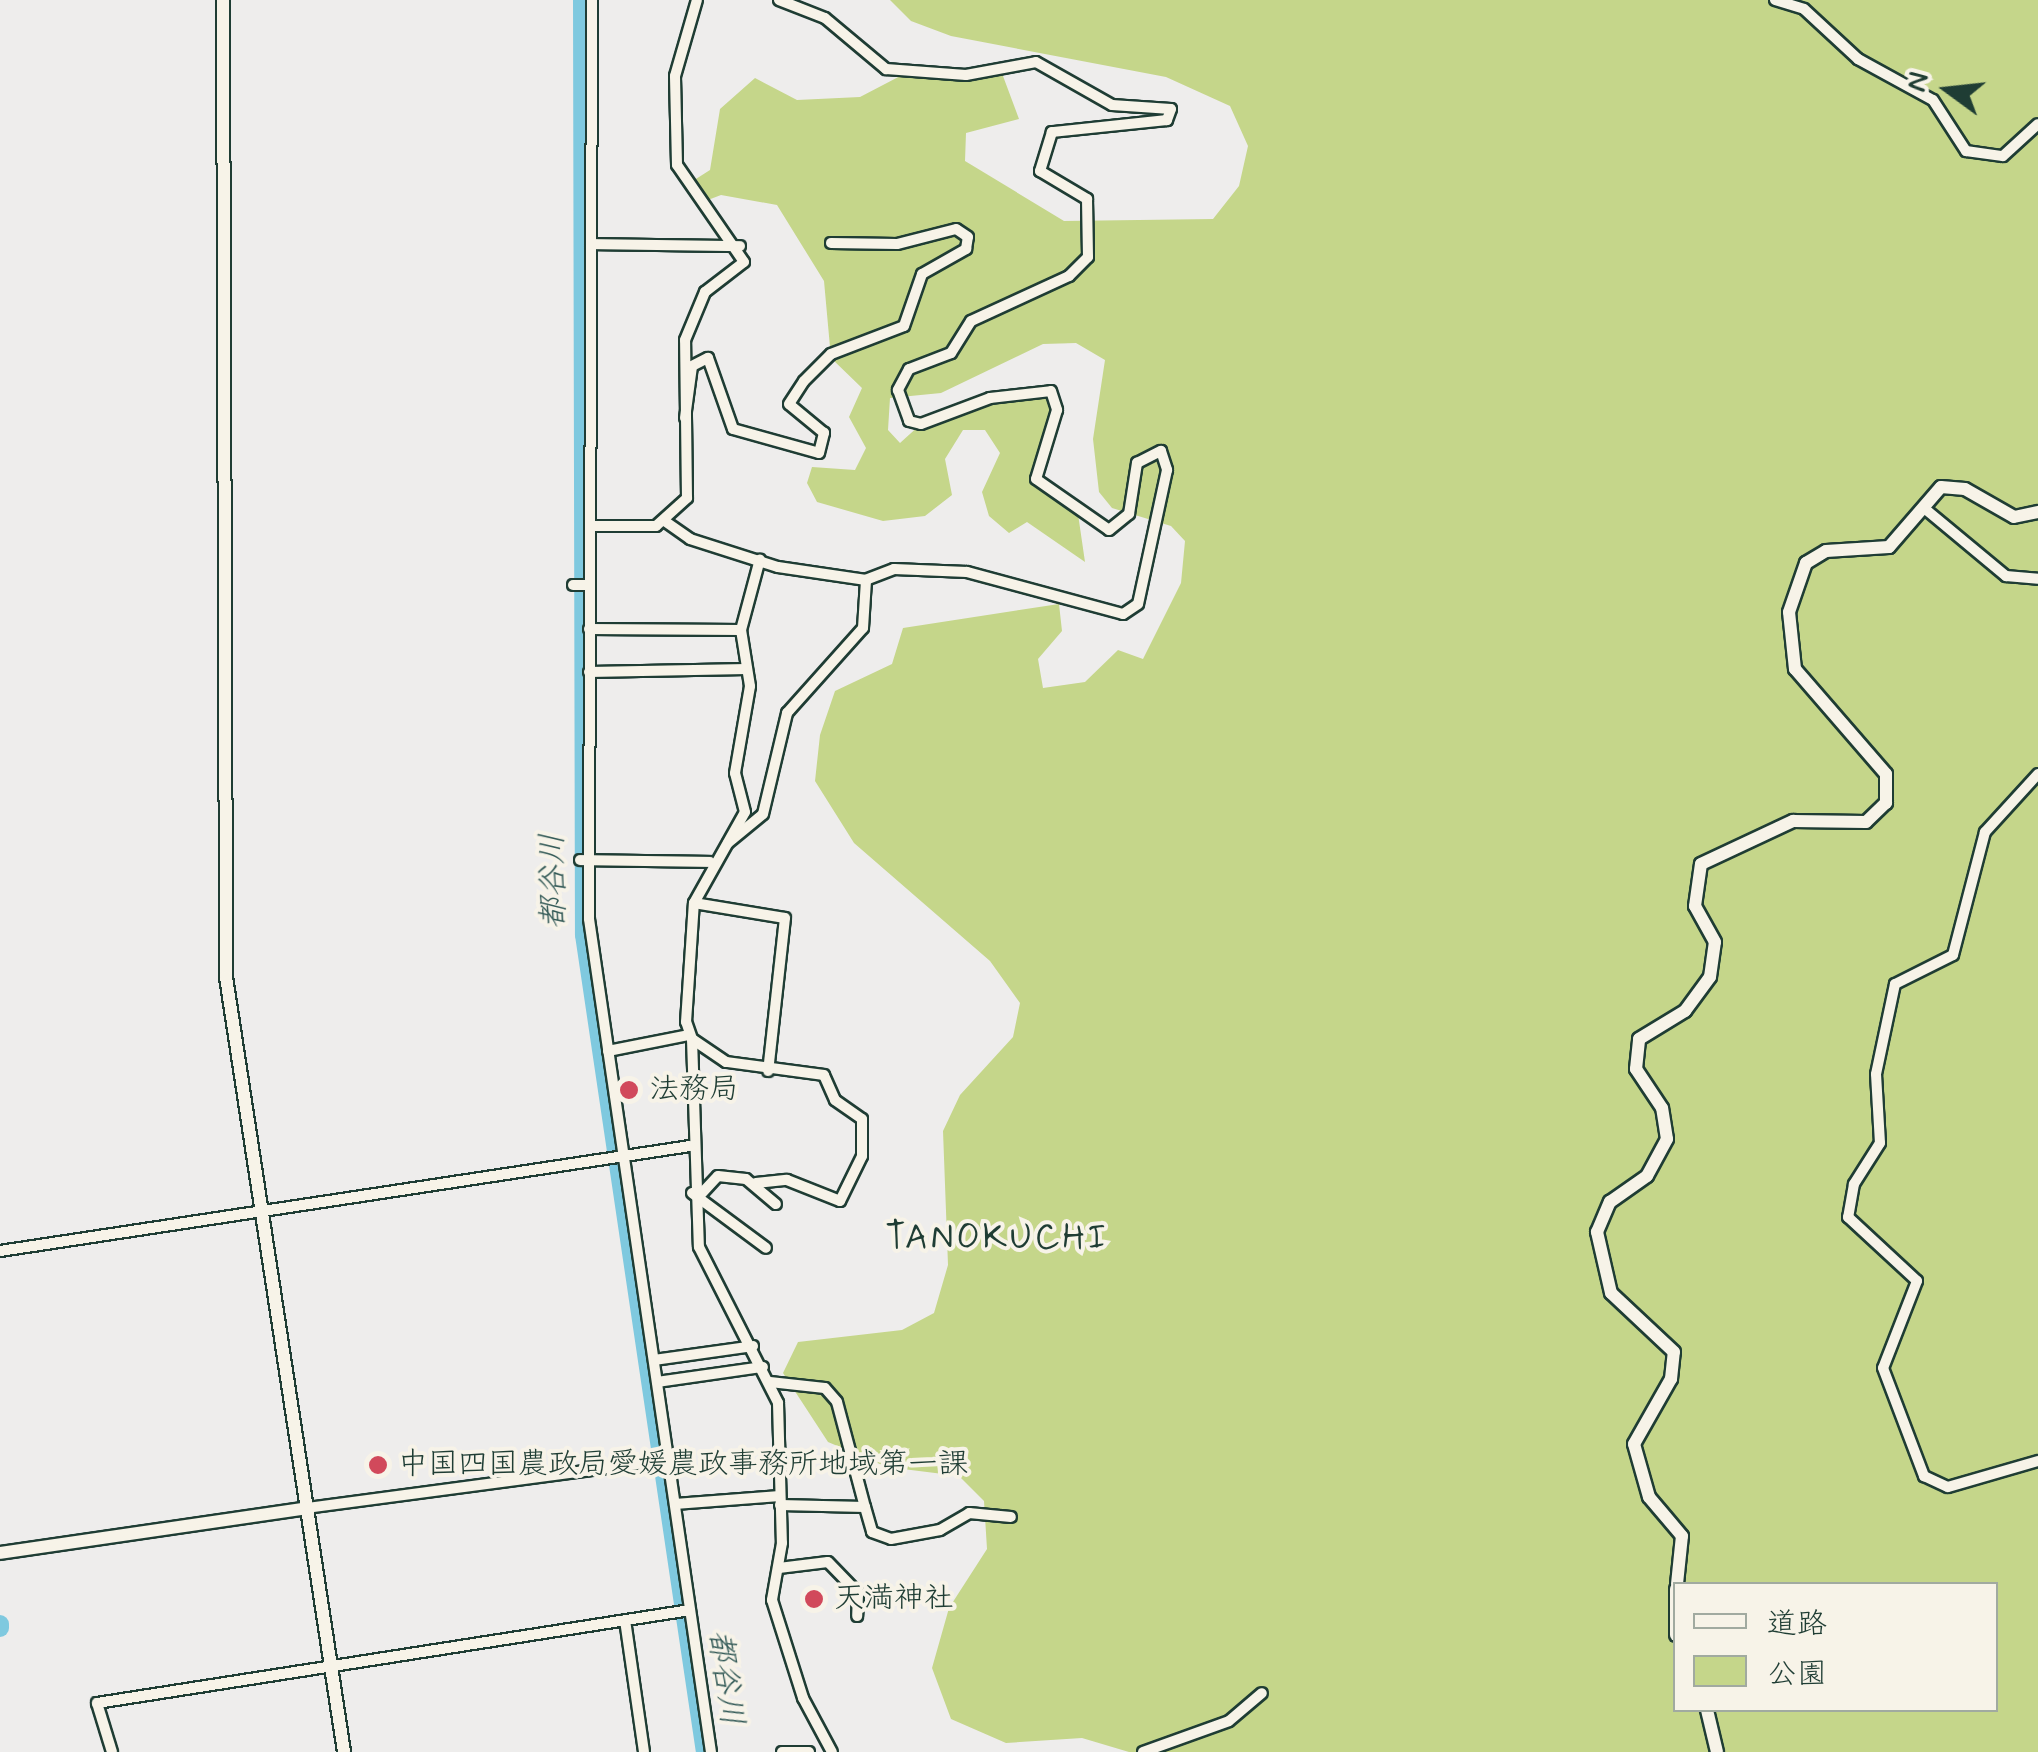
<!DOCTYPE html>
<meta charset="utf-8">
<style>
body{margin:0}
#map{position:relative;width:2038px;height:1752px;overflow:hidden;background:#eeedec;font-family:Mynerve,"Klee One",sans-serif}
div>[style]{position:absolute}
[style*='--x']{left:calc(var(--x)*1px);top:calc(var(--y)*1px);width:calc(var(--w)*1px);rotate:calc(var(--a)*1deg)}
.green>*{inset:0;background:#c5d68a}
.river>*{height:18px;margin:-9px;padding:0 9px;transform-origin:9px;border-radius:9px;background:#7fc9df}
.roads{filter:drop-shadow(2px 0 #1f3d34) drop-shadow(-2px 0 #1f3d34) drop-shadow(0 2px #1f3d34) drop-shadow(0 -2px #1f3d34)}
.minor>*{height:10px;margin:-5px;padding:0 5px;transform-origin:5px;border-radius:5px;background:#f7f3e8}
.tertiary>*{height:12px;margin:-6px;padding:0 6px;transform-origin:6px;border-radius:6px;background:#f7f3e8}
.dots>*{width:28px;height:28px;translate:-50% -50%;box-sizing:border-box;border:5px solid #f7f3e8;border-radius:50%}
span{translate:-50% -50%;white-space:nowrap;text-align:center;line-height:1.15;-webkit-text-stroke:8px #f7f3e8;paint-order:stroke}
.poi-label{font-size:30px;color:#1f3d34}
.left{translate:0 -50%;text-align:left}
.water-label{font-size:32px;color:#325956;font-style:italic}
.quarter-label{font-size:35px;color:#1f3d34;letter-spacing:2.5px}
.legend{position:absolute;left:1673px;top:1582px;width:325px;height:130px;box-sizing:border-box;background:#f7f3e8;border:2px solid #a1aaa0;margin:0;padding:12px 18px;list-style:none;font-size:30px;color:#1f3d34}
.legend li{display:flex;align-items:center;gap:20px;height:50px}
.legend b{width:50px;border:2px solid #a1aaa0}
.north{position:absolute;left:1898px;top:40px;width:100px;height:100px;-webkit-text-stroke:8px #f7f3e8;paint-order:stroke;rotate:285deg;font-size:28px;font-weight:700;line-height:40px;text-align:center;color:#1f3d34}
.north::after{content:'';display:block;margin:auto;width:35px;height:45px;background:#1f3d34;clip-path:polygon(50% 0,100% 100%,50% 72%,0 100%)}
</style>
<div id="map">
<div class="green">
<div style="clip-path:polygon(evenodd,890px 0,2038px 0,2038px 1752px,1129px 1752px,1082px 1738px,1006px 1743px,951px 1719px,932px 1668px,949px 1608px,987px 1549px,984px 1501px,959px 1476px,887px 1467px,828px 1442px,783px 1373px,798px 1342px,902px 1330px,934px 1313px,948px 1265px,943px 1131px,960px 1095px,1013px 1037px,1020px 1003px,990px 961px,854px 843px,815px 781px,820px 735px,835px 691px,892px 664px,903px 628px,1059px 604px,1062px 631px,1038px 659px,1043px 688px,1085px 682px,1118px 650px,1143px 659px,1181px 583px,1185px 541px,1171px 526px,1112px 508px,1099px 492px,1093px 439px,1105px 360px,1076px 343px,1043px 344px,941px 393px,890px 398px,888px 430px,900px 443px,921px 424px,1042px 388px,1057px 410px,1033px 472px,1078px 514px,1085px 562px,1027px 522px,1009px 533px,989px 516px,982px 492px,1000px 453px,985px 430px,963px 430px,945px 459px,952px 495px,925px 516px,883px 521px,817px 502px,807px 483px,812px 467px,855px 470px,866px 448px,849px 417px,862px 388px,831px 358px,824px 281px,777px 205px,721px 195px,700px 203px,688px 184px,710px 170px,720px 109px,755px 78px,797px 100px,860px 97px,906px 73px,1000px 68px,1019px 119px,966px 133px,965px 161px,1064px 221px,1213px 219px,1239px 186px,1248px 146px,1230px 106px,1166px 77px,951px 36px,911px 21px,890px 0,1676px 1584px,1996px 1584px,1996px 1710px,1676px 1710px,1676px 1584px)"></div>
</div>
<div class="river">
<div style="--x:582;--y:0;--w:935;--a:89.88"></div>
<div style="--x:584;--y:935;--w:826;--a:81.58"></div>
<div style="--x:0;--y:1624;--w:4;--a:90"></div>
</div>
<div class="roads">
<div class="minor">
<div style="--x:592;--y:0;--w:919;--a:90.19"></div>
<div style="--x:589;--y:919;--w:842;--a:81.67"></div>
<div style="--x:779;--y:0;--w:49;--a:21.4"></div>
<div style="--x:825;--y:18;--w:80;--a:39.9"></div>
<div style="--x:886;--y:69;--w:80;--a:4.3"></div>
<div style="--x:966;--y:75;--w:71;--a:-10.5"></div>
<div style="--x:1036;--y:62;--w:87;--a:29.5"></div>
<div style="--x:1112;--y:105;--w:59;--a:3.9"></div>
<div style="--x:1171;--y:109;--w:12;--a:110"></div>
<div style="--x:1167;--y:120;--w:116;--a:174"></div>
<div style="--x:1052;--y:132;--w:41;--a:107.1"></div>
<div style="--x:1040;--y:171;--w:55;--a:30.8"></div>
<div style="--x:1087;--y:199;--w:58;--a:89"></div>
<div style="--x:1088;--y:257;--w:27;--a:135"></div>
<div style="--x:1069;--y:276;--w:108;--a:155.3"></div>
<div style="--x:971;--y:321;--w:38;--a:122"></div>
<div style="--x:951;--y:353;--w:45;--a:159.1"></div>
<div style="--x:909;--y:369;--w:24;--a:118"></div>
<div style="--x:898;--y:390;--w:33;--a:70"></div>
<div style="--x:909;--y:421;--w:12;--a:14"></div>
<div style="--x:921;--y:424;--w:74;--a:-20.6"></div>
<div style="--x:990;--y:398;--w:61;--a:-6.5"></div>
<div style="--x:1051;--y:391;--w:20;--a:72"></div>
<div style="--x:1057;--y:410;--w:72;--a:106.9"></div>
<div style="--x:1036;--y:479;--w:89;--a:34.9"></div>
<div style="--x:1109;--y:530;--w:26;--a:-39"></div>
<div style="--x:1129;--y:514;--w:52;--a:-81.1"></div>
<div style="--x:1137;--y:463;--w:27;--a:-27"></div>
<div style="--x:1161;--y:451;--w:20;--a:72"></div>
<div style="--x:1167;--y:470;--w:137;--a:102.2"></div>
<div style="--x:1138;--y:604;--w:18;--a:146"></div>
<div style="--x:1123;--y:614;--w:162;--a:-164.9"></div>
<div style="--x:967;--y:572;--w:73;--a:-177.6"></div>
<div style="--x:894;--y:569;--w:30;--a:159"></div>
<div style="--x:1775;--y:0;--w:30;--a:17"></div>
<div style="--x:1804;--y:9;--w:74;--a:42.8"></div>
<div style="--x:1858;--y:59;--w:85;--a:28.7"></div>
<div style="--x:1933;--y:100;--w:61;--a:57.1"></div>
<div style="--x:1966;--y:151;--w:37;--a:8"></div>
<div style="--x:2003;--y:156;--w:47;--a:-42.4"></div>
<div style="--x:591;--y:244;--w:149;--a:0.8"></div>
<div style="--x:685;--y:418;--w:52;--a:-82.3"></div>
<div style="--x:692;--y:366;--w:18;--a:-27"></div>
<div style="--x:708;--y:358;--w:75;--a:70.6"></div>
<div style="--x:733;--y:429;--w:89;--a:15.6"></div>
<div style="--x:819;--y:453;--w:21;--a:-76"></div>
<div style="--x:824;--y:433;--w:45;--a:-140.4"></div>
<div style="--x:789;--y:404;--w:27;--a:-57"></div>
<div style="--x:804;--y:381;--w:38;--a:-45"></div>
<div style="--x:831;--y:354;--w:78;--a:-21"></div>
<div style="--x:904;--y:326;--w:55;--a:-70.9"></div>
<div style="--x:922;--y:274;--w:51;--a:-29.6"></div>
<div style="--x:966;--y:249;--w:12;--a:-81"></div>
<div style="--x:968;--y:237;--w:14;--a:-146"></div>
<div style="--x:956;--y:229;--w:61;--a:165.7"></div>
<div style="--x:897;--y:244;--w:66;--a:-179.1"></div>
<div style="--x:1924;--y:508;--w:107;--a:39.7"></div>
<div style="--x:2006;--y:576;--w:32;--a:5"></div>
<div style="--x:666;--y:522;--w:29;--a:35"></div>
<div style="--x:690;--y:539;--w:92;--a:17.7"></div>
<div style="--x:778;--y:567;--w:89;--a:8.4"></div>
<div style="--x:590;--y:526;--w:66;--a:0"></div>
<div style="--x:656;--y:526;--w:42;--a:-42.1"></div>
<div style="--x:687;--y:498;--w:158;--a:-90.7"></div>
<div style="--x:685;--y:340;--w:52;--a:-67.4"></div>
<div style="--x:705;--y:292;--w:49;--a:-37.6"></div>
<div style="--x:744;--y:262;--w:118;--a:-124.6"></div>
<div style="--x:677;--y:165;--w:89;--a:-91.3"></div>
<div style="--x:675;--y:76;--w:79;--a:-73.9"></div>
<div style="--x:573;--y:585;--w:17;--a:0"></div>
<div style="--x:589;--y:629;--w:152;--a:0.4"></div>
<div style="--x:589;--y:672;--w:158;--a:-1.1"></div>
<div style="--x:2038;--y:774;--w:79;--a:132.4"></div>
<div style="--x:1985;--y:832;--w:127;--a:104.6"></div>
<div style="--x:1953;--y:955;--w:65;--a:153.4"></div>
<div style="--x:1895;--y:984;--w:92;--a:101.9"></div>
<div style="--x:1876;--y:1074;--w:69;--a:86.7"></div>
<div style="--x:1880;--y:1143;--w:49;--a:122.4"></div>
<div style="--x:1854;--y:1184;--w:34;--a:100"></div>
<div style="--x:1848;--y:1217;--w:94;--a:42.8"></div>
<div style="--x:1917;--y:1281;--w:93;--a:111.3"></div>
<div style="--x:1883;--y:1368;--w:116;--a:69.2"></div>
<div style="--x:1924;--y:1476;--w:26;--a:25"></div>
<div style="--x:1948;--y:1487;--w:94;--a:-16.1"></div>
<div style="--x:728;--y:843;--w:45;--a:-39.6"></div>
<div style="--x:763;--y:814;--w:104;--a:-76.6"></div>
<div style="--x:787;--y:713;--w:114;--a:-48.2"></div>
<div style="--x:863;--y:628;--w:48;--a:-86.4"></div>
<div style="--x:580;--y:860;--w:130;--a:0.9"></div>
<div style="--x:694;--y:903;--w:92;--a:9.4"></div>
<div style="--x:785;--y:918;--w:154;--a:96.3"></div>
<div style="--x:692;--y:1039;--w:208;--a:88.1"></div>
<div style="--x:699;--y:1247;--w:175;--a:63.1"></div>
<div style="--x:778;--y:1403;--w:140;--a:88.4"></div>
<div style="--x:782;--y:1543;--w:58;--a:100"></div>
<div style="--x:772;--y:1600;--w:103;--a:72.4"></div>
<div style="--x:803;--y:1698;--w:61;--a:61.8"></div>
<div style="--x:608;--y:1051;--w:83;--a:-11.2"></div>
<div style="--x:756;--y:1183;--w:31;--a:-6"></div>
<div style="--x:787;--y:1180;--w:57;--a:21.6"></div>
<div style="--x:840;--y:1201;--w:50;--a:-63.9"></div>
<div style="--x:862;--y:1156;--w:37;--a:-90"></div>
<div style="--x:862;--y:1119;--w:33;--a:-145"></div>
<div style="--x:835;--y:1100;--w:27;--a:-114"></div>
<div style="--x:824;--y:1075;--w:99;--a:-172.4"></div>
<div style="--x:726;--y:1062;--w:41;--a:-145.9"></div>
<div style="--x:692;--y:1039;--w:18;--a:-109"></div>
<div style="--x:686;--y:1022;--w:119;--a:-86.2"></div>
<div style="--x:694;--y:903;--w:104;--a:-60.7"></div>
<div style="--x:745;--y:812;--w:40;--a:-104.4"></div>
<div style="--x:735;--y:773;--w:88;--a:-80.2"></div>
<div style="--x:750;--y:686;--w:57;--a:-99.1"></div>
<div style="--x:741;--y:630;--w:73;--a:-75"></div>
<div style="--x:692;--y:1193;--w:92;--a:36.6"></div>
<div style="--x:702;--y:1193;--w:23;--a:-47"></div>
<div style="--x:718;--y:1176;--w:28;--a:6"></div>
<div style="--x:746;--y:1179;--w:39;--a:40"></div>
<div style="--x:0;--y:1251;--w:698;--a:-8.65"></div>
<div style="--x:654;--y:1360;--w:100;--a:-8"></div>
<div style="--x:657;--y:1382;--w:107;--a:-8.1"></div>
<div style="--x:770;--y:1382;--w:55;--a:6.2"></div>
<div style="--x:825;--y:1388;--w:18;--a:49"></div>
<div style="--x:837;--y:1402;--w:109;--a:75.1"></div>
<div style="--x:675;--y:1504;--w:105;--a:-4.4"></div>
<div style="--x:780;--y:1505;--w:85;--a:1.3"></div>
<div style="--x:865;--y:1507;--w:26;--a:74"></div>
<div style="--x:872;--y:1532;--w:20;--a:20"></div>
<div style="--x:891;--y:1539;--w:50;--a:-10.4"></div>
<div style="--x:940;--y:1530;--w:34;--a:-30"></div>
<div style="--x:969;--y:1513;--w:42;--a:5.4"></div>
<div style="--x:307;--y:1508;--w:364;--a:-7.6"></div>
<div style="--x:779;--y:1568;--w:49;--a:-7"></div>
<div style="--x:828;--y:1562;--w:43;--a:45.9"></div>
<div style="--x:858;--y:1593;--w:23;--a:92"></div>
<div style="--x:625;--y:1620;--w:133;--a:81.8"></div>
<div style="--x:112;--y:1752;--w:51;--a:-107"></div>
<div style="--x:97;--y:1703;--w:600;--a:-8.91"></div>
<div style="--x:782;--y:1752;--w:27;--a:0"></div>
<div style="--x:1143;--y:1752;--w:91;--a:-19.8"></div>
<div style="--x:1229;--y:1721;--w:43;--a:-40.3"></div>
</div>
<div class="tertiary">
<div style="--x:223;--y:0;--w:977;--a:89.82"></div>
<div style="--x:226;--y:977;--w:784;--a:81.34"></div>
<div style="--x:0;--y:1553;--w:310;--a:-8.3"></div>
<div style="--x:1677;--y:1584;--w:48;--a:-84.1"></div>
<div style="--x:1682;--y:1536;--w:51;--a:-130.2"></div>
<div style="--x:1649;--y:1497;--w:55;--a:-105.8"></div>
<div style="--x:1634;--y:1444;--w:75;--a:-60.4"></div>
<div style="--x:1671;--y:1379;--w:27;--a:-84"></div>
<div style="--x:1674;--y:1352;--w:86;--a:-136.9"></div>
<div style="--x:1611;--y:1293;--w:63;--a:-102.9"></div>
<div style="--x:1597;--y:1232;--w:33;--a:-67"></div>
<div style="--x:1610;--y:1202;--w:45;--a:-35.1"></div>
<div style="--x:1647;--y:1176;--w:42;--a:-61.6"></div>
<div style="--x:1667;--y:1139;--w:31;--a:-99"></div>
<div style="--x:1662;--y:1108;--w:47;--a:-123.7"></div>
<div style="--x:1636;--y:1069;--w:30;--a:-84"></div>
<div style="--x:1639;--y:1039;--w:54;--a:-31.3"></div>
<div style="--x:1685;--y:1011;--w:42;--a:-53.7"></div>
<div style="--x:1710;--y:977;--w:35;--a:-82"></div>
<div style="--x:1715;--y:942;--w:41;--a:-119.1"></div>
<div style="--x:1695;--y:906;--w:42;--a:-81.9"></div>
<div style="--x:1701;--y:864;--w:102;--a:-25.1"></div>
<div style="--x:1793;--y:821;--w:73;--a:0.8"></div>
<div style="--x:1866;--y:822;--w:28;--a:-44"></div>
<div style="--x:1886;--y:803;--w:29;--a:-90"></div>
<div style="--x:1886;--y:774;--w:139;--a:-130.9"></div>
<div style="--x:1795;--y:669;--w:57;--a:-96"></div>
<div style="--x:1789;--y:612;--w:52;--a:-70.9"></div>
<div style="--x:1806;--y:563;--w:23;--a:-31"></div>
<div style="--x:1826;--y:551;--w:63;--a:-3.6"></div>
<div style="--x:1889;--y:547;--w:79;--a:-49.1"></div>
<div style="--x:1941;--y:487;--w:24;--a:5"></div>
<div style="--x:1965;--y:489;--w:56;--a:29.7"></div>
<div style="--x:2014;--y:517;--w:25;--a:-12"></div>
<div style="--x:1676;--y:1589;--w:46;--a:90"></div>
<div style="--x:1707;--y:1710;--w:43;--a:76.6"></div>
</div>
</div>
<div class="dots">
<div style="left:629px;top:1090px;background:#d1495b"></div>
<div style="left:378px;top:1465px;background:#d1495b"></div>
<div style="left:814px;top:1599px;background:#d1495b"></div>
</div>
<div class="poi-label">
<span class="left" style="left:649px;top:1090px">法務局</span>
<span class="left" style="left:398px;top:1465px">中国四国農政局愛媛農政事務所地域第一課</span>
<span class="left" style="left:834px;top:1599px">天満神社</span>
</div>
<div class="water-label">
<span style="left:554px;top:881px;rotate:-91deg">都谷川</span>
<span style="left:725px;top:1678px;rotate:82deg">都谷川</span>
</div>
<div class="quarter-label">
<span style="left:997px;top:1238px">TANOKUCHI</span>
</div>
<ul class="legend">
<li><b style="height:12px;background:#f7f3e8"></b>道路</li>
<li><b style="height:28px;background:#c5d68a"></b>公園</li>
</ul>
<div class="north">N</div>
</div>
